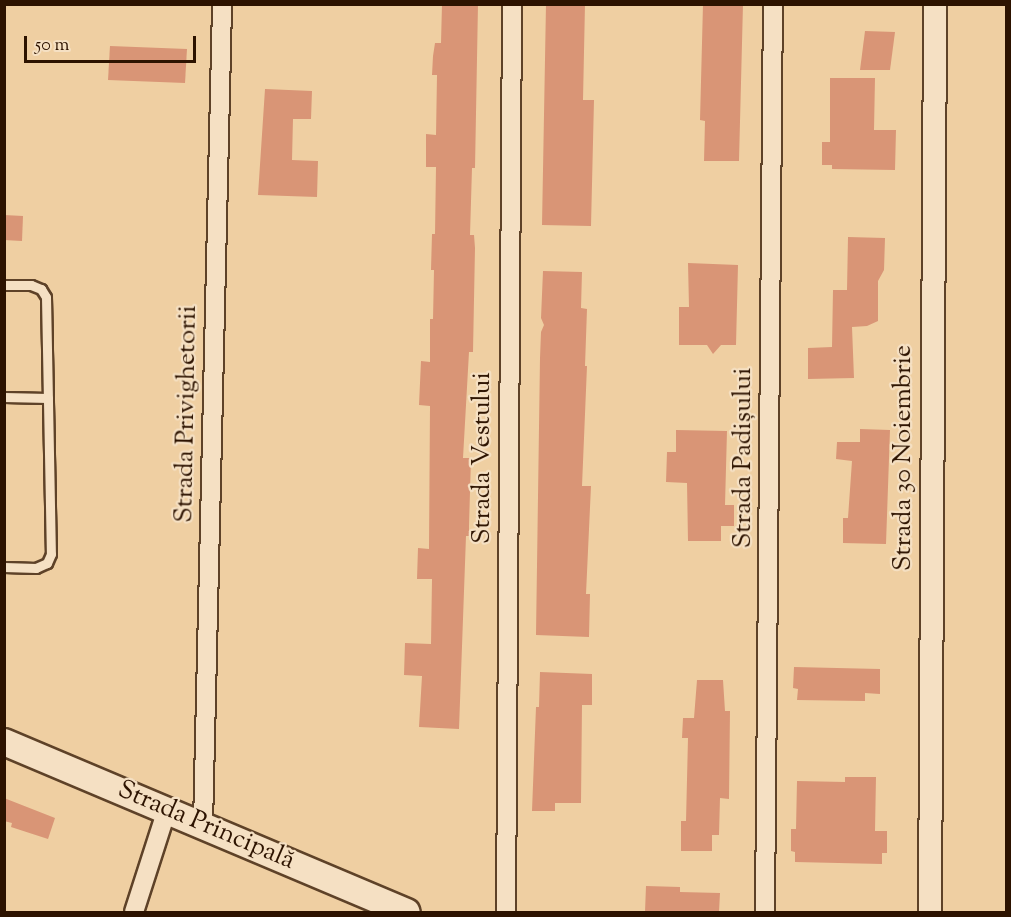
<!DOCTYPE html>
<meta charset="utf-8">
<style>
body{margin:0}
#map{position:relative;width:1011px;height:917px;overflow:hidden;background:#efcfa2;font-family:"Sorts Mill Goudy",serif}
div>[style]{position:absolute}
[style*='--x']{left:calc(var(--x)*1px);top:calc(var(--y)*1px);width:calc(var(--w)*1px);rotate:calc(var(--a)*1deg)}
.building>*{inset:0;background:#d99576}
.roads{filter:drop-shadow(2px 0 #5e4228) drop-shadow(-2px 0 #5e4228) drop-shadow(0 2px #5e4228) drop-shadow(0 -2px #5e4228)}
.service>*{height:9px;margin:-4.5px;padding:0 4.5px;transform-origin:4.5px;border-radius:4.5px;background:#f5e0c3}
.minor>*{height:18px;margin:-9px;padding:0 9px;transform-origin:9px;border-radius:9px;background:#f5e0c3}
.tertiary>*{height:22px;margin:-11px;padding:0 11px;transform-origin:11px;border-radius:11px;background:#f5e0c3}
.secondary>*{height:26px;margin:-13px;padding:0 13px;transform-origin:13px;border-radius:13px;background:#f5e0c3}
span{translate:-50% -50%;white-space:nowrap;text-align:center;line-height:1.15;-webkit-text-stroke:4.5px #f5e0c3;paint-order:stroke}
.street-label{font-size:26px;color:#2d1300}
.frame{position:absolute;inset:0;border:6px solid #2d1300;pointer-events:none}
.scale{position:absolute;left:24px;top:36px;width:172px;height:27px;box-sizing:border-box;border:3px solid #2d1300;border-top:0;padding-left:8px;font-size:18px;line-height:21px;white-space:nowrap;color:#2d1300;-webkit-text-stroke:4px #f5e0c3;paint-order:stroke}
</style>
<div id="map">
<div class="building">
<div style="clip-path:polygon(442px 4px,478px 4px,475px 168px,472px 168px,470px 235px,474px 235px,475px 248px,473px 352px,469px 352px,463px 458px,471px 458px,469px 526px,469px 536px,466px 536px,459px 729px,419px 727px,422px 676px,404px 675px,405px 643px,431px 644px,432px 579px,417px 579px,418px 548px,429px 549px,430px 406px,419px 405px,421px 361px,430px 362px,430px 319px,433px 319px,434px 270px,431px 270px,432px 234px,435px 234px,436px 167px,426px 167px,426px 134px,436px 135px,437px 75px,432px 75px,433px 56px,435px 43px,441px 43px)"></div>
<div style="clip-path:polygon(546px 4px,585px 4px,583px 100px,594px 100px,591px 226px,542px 225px)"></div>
<div style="clip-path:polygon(703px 4px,743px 4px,739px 161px,704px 161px,705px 121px,700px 120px)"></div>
<div style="clip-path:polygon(865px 31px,895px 32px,890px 70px,860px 70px)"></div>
<div style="clip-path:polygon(110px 46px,187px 49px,185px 83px,108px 80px)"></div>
<div style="clip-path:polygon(830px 78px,875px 78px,874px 130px,896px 130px,895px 170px,832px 169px,832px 165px,822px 165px,822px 142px,830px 142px)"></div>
<div style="clip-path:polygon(265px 89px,312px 91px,311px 119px,293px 119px,292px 160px,318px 161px,317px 197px,258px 195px)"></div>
<div style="clip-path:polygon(4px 215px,23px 216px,22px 241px,4px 240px)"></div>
<div style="clip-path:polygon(848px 237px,885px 238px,884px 270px,878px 281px,878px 321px,867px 326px,852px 327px,854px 378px,808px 379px,808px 348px,832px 347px,833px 290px,847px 290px)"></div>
<div style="clip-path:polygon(688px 263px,738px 265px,736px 345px,721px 345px,713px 354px,707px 345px,679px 345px,679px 307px,689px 307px)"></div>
<div style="clip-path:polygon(543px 271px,582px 272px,581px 308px,587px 309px,585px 366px,587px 366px,582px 486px,591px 486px,586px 594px,590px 594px,589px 637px,536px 635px,540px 358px,541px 332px,544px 325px,541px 318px)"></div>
<div style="clip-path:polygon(860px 429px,890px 430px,886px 544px,843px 543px,843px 518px,848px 518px,852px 461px,836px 459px,837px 442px,860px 442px)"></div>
<div style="clip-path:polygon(676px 430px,727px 431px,725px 505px,734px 505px,734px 526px,721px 526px,721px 541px,688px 541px,687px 483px,666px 482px,667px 452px,676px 452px)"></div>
<div style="clip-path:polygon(794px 667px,880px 669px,880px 694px,865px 693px,865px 701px,797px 700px,798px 689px,793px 688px)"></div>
<div style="clip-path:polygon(540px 672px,592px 674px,592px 705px,582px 705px,581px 803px,555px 803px,555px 811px,532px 811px,536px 707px,539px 707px)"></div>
<div style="clip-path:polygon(697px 680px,723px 680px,725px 711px,730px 711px,729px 799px,720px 798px,719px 835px,712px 835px,712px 851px,681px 851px,681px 821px,686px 821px,688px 738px,682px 738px,683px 718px,694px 718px)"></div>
<div style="clip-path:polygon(845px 777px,876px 777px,875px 831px,887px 831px,887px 853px,882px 853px,882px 864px,795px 862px,795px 852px,791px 851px,791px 829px,796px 829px,797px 781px,845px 782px)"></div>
<div style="clip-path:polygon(4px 798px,55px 818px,48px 839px,11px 827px,12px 823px,4px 821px)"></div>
<div style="clip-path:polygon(646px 886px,680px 887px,680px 892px,720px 893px,719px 912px,645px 912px)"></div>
</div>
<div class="roads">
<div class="service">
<div style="--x:4;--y:285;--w:27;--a:0"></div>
<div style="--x:31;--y:285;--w:11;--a:22"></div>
<div style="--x:41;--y:289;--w:9;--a:58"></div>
<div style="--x:46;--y:297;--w:257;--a:88.9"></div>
<div style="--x:51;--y:554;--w:10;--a:114"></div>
<div style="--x:47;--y:563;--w:12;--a:156"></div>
<div style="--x:36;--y:568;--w:32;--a:-178"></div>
<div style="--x:4;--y:397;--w:44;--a:1.3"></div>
</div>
<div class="minor">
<div style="--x:203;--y:825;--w:821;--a:-88.67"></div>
<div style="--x:134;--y:912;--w:108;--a:-72.2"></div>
<div style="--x:506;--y:912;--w:908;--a:-89.62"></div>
<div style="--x:765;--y:912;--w:908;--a:-89.5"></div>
</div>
<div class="tertiary">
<div style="--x:930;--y:912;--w:908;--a:-89.68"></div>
</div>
<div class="secondary">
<div style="--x:4;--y:742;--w:437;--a:22.9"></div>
</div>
</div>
<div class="street-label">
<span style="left:187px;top:414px;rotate:-89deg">Strada Privighetorii</span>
<span style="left:483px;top:458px;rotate:-90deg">Strada Vestului</span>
<span style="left:744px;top:458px;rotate:-90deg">Strada Padișului</span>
<span style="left:904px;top:458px;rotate:-90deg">Strada 30 Noiembrie</span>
<span style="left:206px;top:826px;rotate:23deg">Strada Principală</span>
</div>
<div class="frame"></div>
<div class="scale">50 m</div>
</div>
